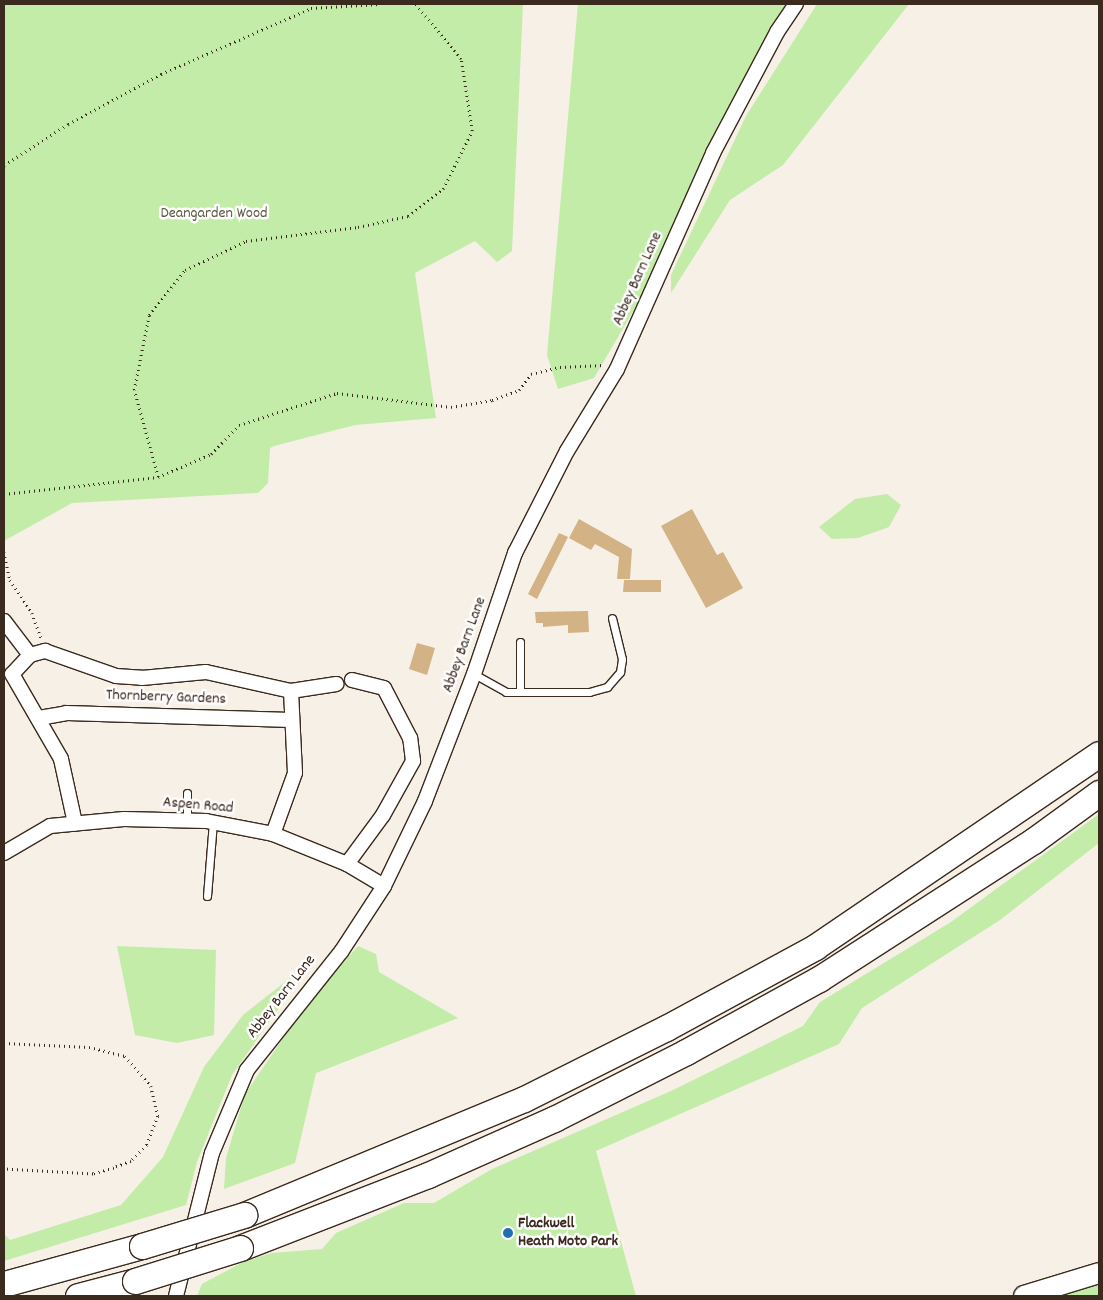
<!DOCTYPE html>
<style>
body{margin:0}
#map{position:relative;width:1103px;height:1300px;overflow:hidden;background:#f6f0e7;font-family:Dekko,sans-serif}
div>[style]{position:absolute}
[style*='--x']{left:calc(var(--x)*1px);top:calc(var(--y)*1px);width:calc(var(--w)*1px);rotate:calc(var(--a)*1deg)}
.green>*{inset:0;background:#c2eca8}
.building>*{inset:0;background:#d3b286}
.path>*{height:2.5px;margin-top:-1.25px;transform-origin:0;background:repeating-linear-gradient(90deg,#3b2a1e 0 1px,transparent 0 5px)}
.roads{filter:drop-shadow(1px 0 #3b2a1e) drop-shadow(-1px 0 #3b2a1e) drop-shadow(0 1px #3b2a1e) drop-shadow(0 -1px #3b2a1e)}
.lane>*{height:7px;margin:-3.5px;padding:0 3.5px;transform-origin:3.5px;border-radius:3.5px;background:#fff}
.street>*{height:14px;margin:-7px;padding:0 7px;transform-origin:7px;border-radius:7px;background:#fff}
.secondary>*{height:20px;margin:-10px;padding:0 10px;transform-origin:10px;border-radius:10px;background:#fff}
.highway>*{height:25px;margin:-12.5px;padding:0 12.5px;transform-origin:12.5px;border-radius:12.5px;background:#fff}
.bridges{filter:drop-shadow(1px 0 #3b2a1e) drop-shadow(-1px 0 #3b2a1e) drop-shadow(0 1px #3b2a1e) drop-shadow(0 -1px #3b2a1e)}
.highway-bridge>*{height:25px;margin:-12.5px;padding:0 12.5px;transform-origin:12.5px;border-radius:12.5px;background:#fff}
.dots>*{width:14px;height:14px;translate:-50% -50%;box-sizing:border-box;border:2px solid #fff;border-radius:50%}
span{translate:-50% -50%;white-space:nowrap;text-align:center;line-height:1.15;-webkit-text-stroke:5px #fff;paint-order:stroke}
.park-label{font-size:16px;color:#5d5a40}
.street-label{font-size:16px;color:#3b2a1e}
.poi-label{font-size:16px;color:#3b2a1e;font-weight:700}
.left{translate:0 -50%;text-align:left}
.frame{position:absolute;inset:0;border:5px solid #3b2a1e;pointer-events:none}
</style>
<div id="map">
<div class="green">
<div style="clip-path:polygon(4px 4px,523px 4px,512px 251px,497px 262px,475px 241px,415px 273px,436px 418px,355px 425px,274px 446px,270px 448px,268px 483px,258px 493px,72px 503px,4px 541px)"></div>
<div style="clip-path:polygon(578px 4px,785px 4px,794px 12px,666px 255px,594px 378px,558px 389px,547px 355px)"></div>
<div style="clip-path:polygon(817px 4px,909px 4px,783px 165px,730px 200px,671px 293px,671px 275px,746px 116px)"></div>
<div style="clip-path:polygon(887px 494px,901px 505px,889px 527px,858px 538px,832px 539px,819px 527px,855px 499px)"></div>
<div style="clip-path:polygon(1099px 814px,1099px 843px,1000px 920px,862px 1008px,839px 1044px,596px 1151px,636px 1296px,197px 1296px,202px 1284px,243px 1262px,272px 1253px,322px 1249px,336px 1233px,404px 1203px,434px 1203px,492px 1169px,671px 1091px,803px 1026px,820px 1002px,951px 922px)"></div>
<div style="clip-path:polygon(117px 946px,216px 950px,214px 1035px,177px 1043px,135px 1035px)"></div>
<div style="clip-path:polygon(358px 946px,376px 954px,379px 972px,458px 1018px,316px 1073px,295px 1163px,224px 1189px,226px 1158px,245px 1094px,306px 1005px)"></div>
<div style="clip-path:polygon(290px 978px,295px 985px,232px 1075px,197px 1162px,186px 1205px,4px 1261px,4px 1234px,10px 1240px,121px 1205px,163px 1157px,204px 1067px,243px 1015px)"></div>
<div style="clip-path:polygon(1099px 1284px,1099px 1296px,1049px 1296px)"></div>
</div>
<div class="building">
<div style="clip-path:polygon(692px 509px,717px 555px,723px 552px,743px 588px,706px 608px,661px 526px)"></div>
<div style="clip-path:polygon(579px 519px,632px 549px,630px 579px,617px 579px,619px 557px,595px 544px,591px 550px,569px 538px)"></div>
<div style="clip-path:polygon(559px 533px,568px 537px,537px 599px,528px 594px)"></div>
<div style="clip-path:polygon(624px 580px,661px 580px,661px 592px,623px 592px)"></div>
<div style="clip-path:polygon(588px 611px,589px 632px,568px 633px,568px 625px,543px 627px,543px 623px,536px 623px,535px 612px)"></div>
<div style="clip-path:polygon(417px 643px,435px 648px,427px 675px,409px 669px)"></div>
</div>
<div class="path">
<div style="--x:4;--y:165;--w:76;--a:-32.6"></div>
<div style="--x:68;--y:124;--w:106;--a:-28.3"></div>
<div style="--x:161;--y:74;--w:164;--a:-23.7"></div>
<div style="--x:311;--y:8;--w:69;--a:-3.3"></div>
<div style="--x:158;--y:477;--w:90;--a:-105.4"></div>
<div style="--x:134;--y:390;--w:76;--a:-78.7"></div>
<div style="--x:149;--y:315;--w:58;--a:-51.3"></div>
<div style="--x:185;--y:270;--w:68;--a:-25.4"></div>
<div style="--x:246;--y:241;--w:113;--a:-7.1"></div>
<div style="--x:358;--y:227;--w:51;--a:-12.4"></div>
<div style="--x:408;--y:216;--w:44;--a:-37.6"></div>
<div style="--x:443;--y:189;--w:65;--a:-63.4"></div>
<div style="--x:472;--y:131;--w:73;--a:-98.7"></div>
<div style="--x:461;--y:59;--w:72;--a:-129.9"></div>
<div style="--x:4;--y:494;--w:155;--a:-6.3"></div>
<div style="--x:158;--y:477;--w:58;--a:-23.5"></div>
<div style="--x:211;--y:454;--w:40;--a:-46"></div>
<div style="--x:239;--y:425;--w:103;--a:-18.1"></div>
<div style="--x:337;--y:393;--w:115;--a:7"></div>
<div style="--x:451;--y:407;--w:42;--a:-9.7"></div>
<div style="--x:492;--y:400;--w:29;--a:-20"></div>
<div style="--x:519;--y:390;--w:20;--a:-53"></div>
<div style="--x:531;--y:374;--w:30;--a:-14"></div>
<div style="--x:560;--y:367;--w:44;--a:-2.6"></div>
<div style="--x:4;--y:552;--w:29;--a:78"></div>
<div style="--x:10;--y:580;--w:40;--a:56"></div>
<div style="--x:32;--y:613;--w:29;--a:70"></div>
<div style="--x:4;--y:1043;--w:85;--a:2.7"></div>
<div style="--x:89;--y:1047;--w:37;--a:14"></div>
<div style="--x:125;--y:1056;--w:40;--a:49"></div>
<div style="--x:151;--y:1086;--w:31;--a:77"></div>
<div style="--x:158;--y:1116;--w:31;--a:111"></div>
<div style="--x:147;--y:1145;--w:23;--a:135"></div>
<div style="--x:131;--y:1161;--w:18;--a:158"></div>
<div style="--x:114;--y:1168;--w:22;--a:164"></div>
<div style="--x:93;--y:1174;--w:89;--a:-176.8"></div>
</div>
<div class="roads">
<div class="lane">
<div style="--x:474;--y:674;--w:37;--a:29"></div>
<div style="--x:506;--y:692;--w:83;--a:0"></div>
<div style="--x:589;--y:692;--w:19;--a:-16"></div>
<div style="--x:607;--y:687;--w:20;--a:-49"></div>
<div style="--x:620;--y:672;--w:13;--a:-81"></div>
<div style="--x:622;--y:659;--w:42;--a:-103.7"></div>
<div style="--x:520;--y:692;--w:50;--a:-90"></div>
<div style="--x:187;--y:793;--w:28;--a:90"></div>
<div style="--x:207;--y:896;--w:74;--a:-85.4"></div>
</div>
<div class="street">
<div style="--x:4;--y:621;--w:43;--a:52.6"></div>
<div style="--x:30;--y:655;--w:16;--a:-15"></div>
<div style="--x:45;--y:651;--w:75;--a:19.4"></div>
<div style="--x:116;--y:676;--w:26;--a:4"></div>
<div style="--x:142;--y:678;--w:64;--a:-5.4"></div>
<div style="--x:206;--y:672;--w:87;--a:12.6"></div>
<div style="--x:291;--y:691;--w:82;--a:87.2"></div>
<div style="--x:295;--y:773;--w:65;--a:109.8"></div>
<div style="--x:30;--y:655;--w:26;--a:133"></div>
<div style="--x:12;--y:674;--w:98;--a:60"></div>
<div style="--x:61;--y:759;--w:66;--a:77.7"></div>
<div style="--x:291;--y:691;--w:46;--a:-8.8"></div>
<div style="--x:39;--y:718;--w:27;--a:-10"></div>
<div style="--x:66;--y:713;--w:226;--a:1.8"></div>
<div style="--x:4;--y:853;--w:53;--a:-30.4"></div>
<div style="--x:50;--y:826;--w:74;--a:-5.4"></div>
<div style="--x:124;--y:819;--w:82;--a:1.4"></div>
<div style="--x:206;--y:821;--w:68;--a:11"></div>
<div style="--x:273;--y:834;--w:80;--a:22.1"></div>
<div style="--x:347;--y:864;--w:43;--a:30.7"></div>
<div style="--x:347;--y:864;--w:61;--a:-53.7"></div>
<div style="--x:383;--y:815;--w:62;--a:-60.9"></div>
<div style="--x:413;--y:761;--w:23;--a:-97"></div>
<div style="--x:410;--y:738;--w:56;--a:-117.5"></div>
<div style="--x:384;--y:688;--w:33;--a:-166"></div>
<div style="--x:176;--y:1296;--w:147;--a:-75.9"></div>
<div style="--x:212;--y:1153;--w:90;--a:-67.1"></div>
<div style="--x:247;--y:1070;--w:151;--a:-51.5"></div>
<div style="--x:341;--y:952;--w:79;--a:-56.9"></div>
<div style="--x:384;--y:886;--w:94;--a:-64.2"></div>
<div style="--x:425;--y:801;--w:136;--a:-68.9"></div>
<div style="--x:474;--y:674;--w:128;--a:-71.3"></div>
<div style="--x:515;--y:553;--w:114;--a:-63"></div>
<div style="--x:567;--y:451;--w:96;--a:-58.6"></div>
<div style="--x:617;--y:369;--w:236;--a:-66"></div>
<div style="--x:713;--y:153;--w:137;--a:-62.1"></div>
<div style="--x:777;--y:32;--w:34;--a:-56"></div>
</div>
<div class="secondary">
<div style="--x:1024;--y:1296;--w:78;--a:-17"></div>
</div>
<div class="highway">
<div style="--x:244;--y:1215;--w:303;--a:-22.5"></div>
<div style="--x:524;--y:1099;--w:159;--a:-26.6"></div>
<div style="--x:666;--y:1028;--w:170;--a:-28.5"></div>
<div style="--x:815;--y:947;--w:343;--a:-34.2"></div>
<div style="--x:240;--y:1248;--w:202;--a:-21.2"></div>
<div style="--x:428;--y:1175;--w:138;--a:-24"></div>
<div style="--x:554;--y:1119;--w:148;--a:-26.9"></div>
<div style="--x:686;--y:1052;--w:152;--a:-28.8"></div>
<div style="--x:819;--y:979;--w:255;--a:-32.8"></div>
<div style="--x:1033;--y:841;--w:82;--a:-36"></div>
<div style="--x:4;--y:1284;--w:143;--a:-15.4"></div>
<div style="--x:78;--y:1296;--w:59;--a:-14.7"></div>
</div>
</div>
<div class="bridges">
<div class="highway-bridge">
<div style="--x:142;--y:1246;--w:107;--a:-16.9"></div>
<div style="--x:135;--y:1281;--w:110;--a:-17.4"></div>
</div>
</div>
<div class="dots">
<div style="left:508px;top:1233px;background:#1f6fb2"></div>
</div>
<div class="park-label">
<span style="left:214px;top:214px">Deangarden Wood</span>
</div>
<div class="street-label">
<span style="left:638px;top:279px;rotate:-66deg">Abbey Barn Lane</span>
<span style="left:465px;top:645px;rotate:-70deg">Abbey Barn Lane</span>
<span style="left:166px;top:698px;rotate:2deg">Thornberry Gardens</span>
<span style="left:198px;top:806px;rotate:5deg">Aspen Road</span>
<span style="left:282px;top:997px;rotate:-52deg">Abbey Barn Lane</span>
</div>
<div class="poi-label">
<span class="left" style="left:518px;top:1233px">Flackwell<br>Heath Moto Park</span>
</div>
<div class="frame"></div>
</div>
